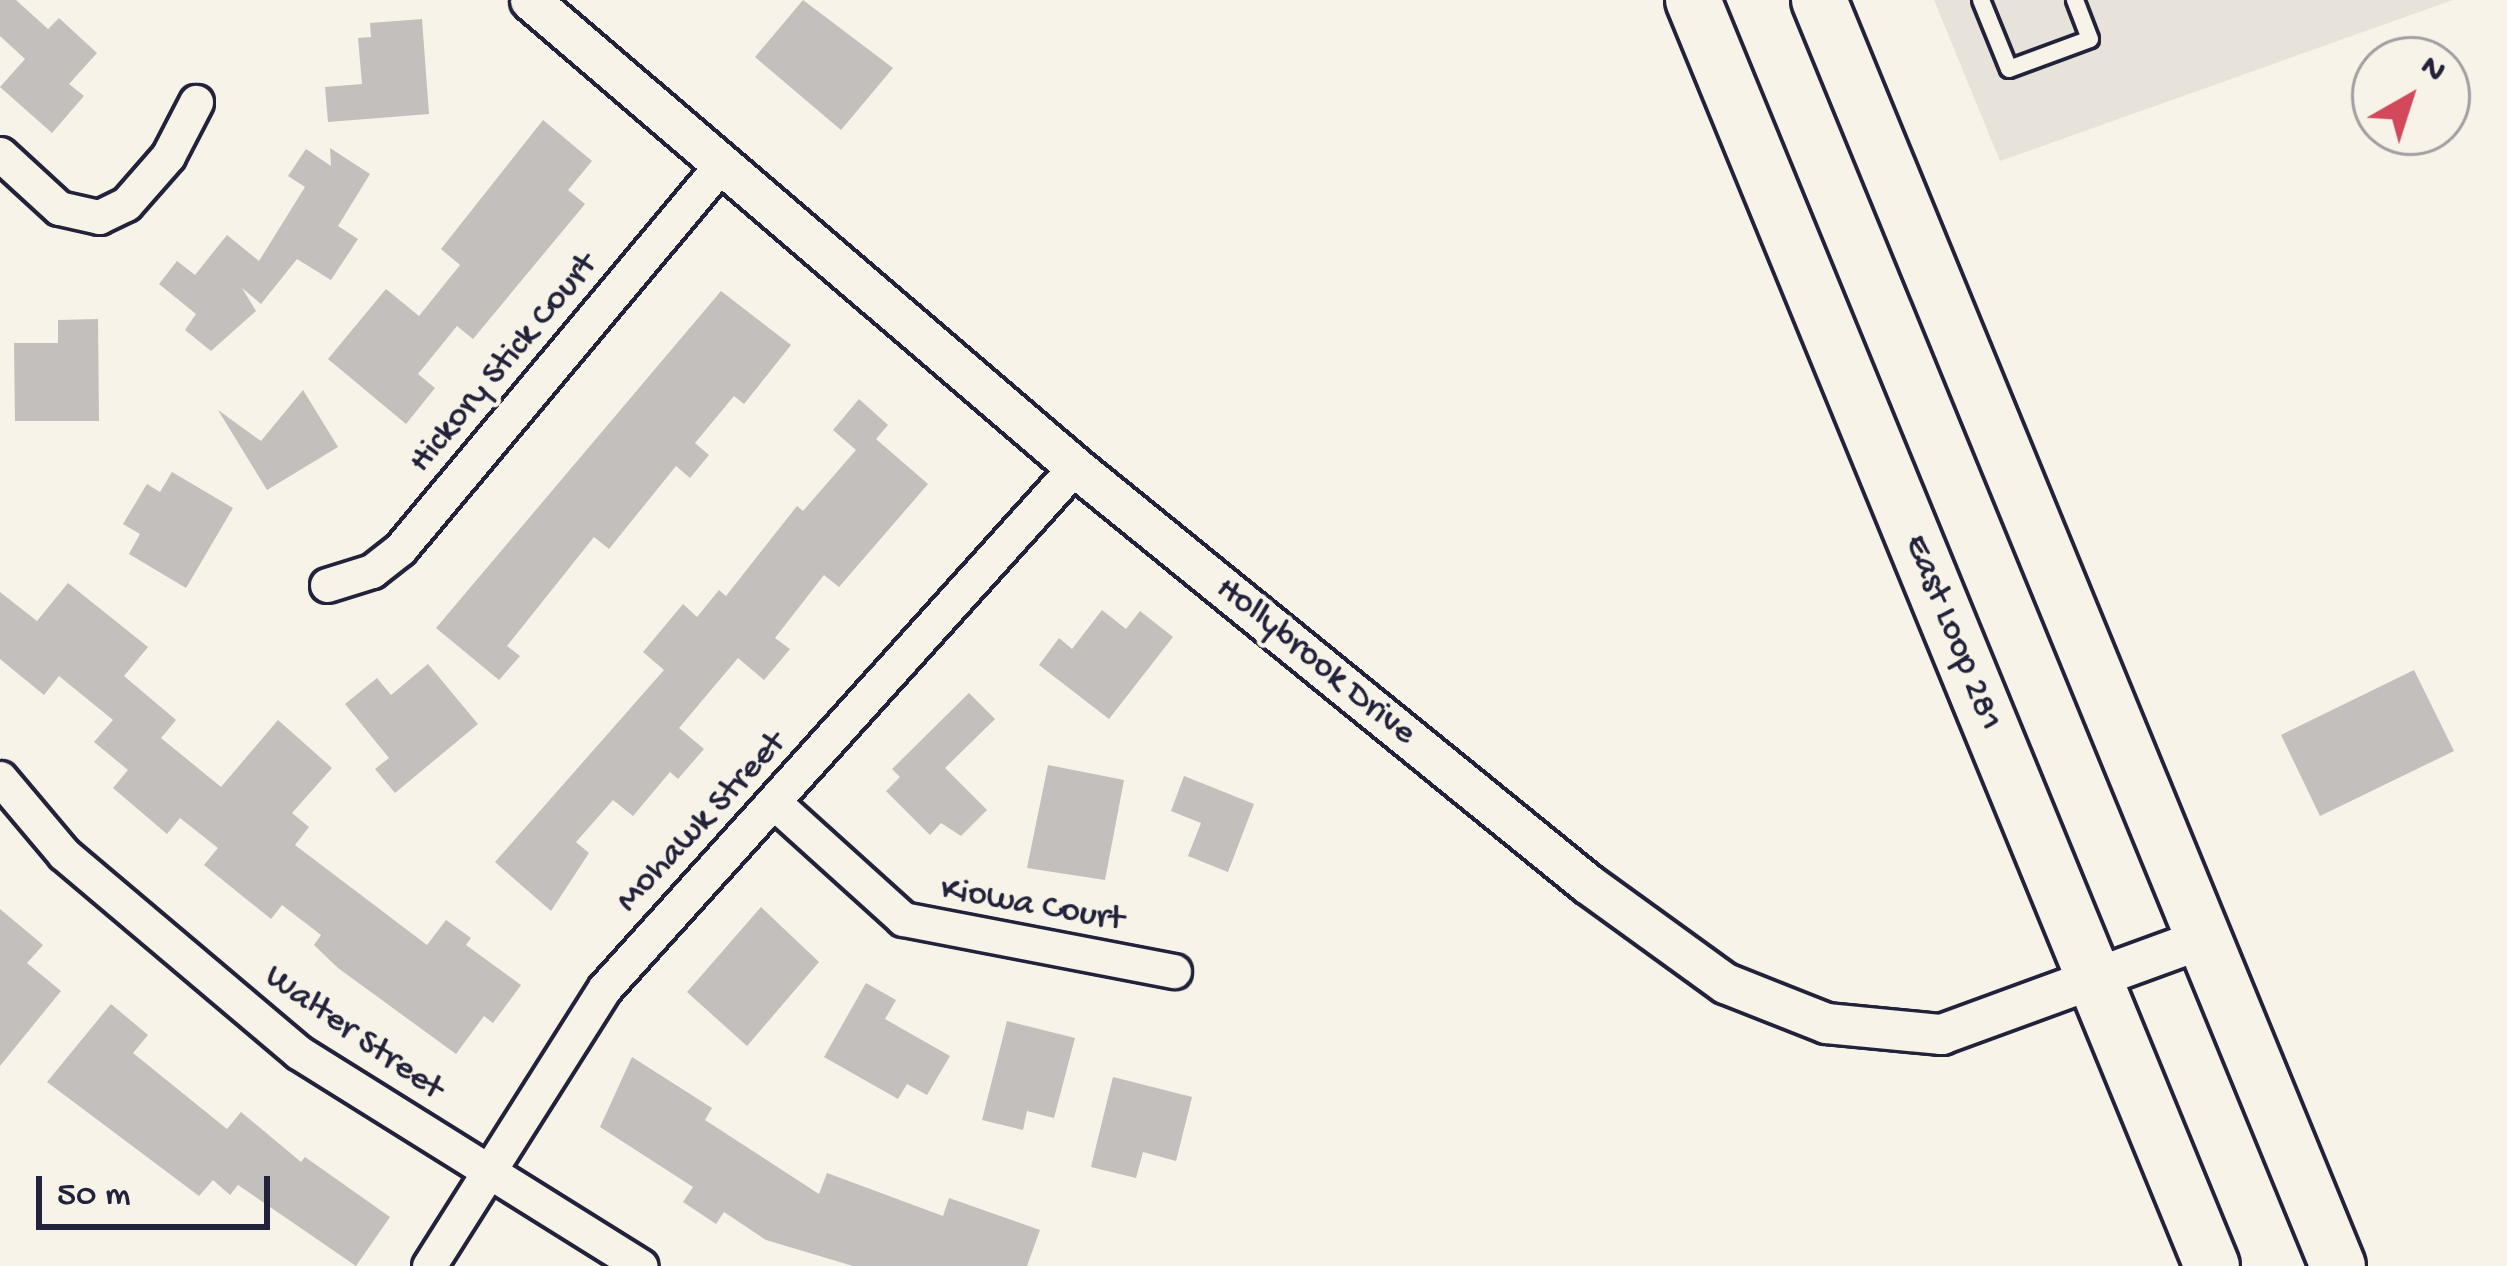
<!DOCTYPE html>
<style>
body{margin:0}
#map{position:relative;width:2507px;height:1266px;overflow:hidden;background:#f7f3e8;font-family:"Gochi Hand",sans-serif}
div>[style]{position:absolute}
[style*='--x']{left:calc(var(--x)*1px);top:calc(var(--y)*1px);width:calc(var(--w)*1px);rotate:calc(var(--a)*1deg)}
.built>*{inset:0;background:#e7e3db}
.building>*{inset:0;background:#c2bfbd}
.roads{filter:drop-shadow(3px 0 #22223b) drop-shadow(-3px 0 #22223b) drop-shadow(0 3px #22223b) drop-shadow(0 -3px #22223b)}
.service>*{height:16px;margin:-8px;padding:0 8px;transform-origin:8px;border-radius:8px;background:#f7f3e8}
.minor>*{height:33px;margin:-16.5px;padding:0 16.5px;transform-origin:16.5px;border-radius:16.5px;background:#f7f3e8}
.tertiary>*{height:39px;margin:-19.5px;padding:0 19.5px;transform-origin:19.5px;border-radius:19.5px;background:#f7f3e8}
.trunk>*{height:54px;margin:-27px;padding:0 27px;transform-origin:27px;border-radius:27px;background:#f7f3e8}
span{translate:-50% -50%;white-space:nowrap;text-align:center;line-height:1.15;-webkit-text-stroke:9px #f7f3e8;paint-order:stroke}
.street-label{font-size:36px;color:#22223b}
.north{position:absolute;left:2351px;top:36px;width:120px;height:120px;box-sizing:border-box;background:#f7f3e8;border:3px solid #a29fa3;border-radius:50%;rotate:39deg;font-size:33px;font-weight:700;line-height:48px;text-align:center;color:#22223b}
.north::after{content:'';display:block;margin:auto;width:42px;height:54px;background:#d1495b;clip-path:polygon(50% 0,100% 100%,50% 72%,0 100%)}
.scale{position:absolute;left:36px;top:1176px;width:234px;height:54px;box-sizing:border-box;border:6px solid #22223b;border-top:0;padding-left:15px;font-size:36px;line-height:42px;white-space:nowrap;color:#22223b;-webkit-text-stroke:9px #f7f3e8;paint-order:stroke}
</style>
<div id="map">
<div class="built">
<div style="clip-path:polygon(1934px 0,2453px 0,2000px 161px)"></div>
</div>
<div class="building">
<div style="clip-path:polygon(0 0,16px 0,48px 29px,59px 18px,97px 53px,69px 84px,84px 96px,52px 133px,0 87px,25px 59px,0 36px)"></div>
<div style="clip-path:polygon(803px 0,893px 68px,841px 130px,755px 57px)"></div>
<div style="clip-path:polygon(422px 19px,429px 114px,328px 122px,325px 87px,362px 84px,358px 38px,371px 37px,370px 23px)"></div>
<div style="clip-path:polygon(543px 120px,592px 161px,568px 190px,585px 204px,473px 339px,457px 326px,418px 374px,435px 388px,406px 424px,328px 359px,386px 289px,419px 316px,460px 265px,441px 249px)"></div>
<div style="clip-path:polygon(330px 148px,370px 174px,338px 226px,358px 239px,331px 280px,297px 259px,261px 304px,242px 288px,256px 311px,211px 351px,185px 330px,196px 314px,159px 284px,177px 261px,195px 275px,227px 235px,259px 261px,305px 187px,288px 176px,306px 149px,331px 166px)"></div>
<div style="clip-path:polygon(721px 291px,791px 345px,744px 404px,734px 396px,695px 443px,709px 455px,690px 478px,676px 466px,609px 549px,594px 537px,507px 646px,520px 656px,499px 680px,436px 628px)"></div>
<div style="clip-path:polygon(98px 319px,99px 421px,15px 421px,14px 343px,58px 343px,58px 320px)"></div>
<div style="clip-path:polygon(303px 390px,338px 447px,267px 490px,218px 410px,261px 441px)"></div>
<div style="clip-path:polygon(859px 399px,888px 425px,876px 439px,928px 484px,839px 587px,824px 575px,775px 638px,790px 649px,764px 680px,738px 658px,679px 728px,704px 749px,678px 779px,670px 772px,633px 816px,613px 800px,576px 842px,589px 853px,551px 911px,495px 862px,664px 670px,643px 652px,683px 604px,697px 617px,719px 590px,726px 596px,797px 506px,803px 511px,856px 450px,833px 430px)"></div>
<div style="clip-path:polygon(172px 472px,233px 508px,186px 588px,129px 554px,140px 534px,123px 524px,147px 484px,160px 492px)"></div>
<div style="clip-path:polygon(68px 583px,148px 647px,124px 676px,176px 720px,161px 738px,221px 787px,278px 720px,332px 768px,292px 813px,309px 827px,295px 845px,427px 945px,446px 920px,471px 938px,466px 945px,521px 985px,493px 1023px,484px 1016px,456px 1054px,338px 968px,314px 945px,321px 935px,282px 905px,271px 919px,204px 865px,218px 848px,180px 818px,167px 834px,113px 788px,128px 770px,94px 742px,113px 720px,59px 676px,44px 695px,0 659px,0 592px,37px 621px)"></div>
<div style="clip-path:polygon(1102px 610px,1126px 629px,1140px 611px,1173px 637px,1109px 719px,1039px 665px,1059px 638px,1072px 649px)"></div>
<div style="clip-path:polygon(428px 664px,478px 724px,395px 793px,375px 769px,389px 758px,345px 704px,377px 678px,391px 695px)"></div>
<div style="clip-path:polygon(2414px 670px,2454px 751px,2320px 816px,2281px 735px)"></div>
<div style="clip-path:polygon(969px 693px,995px 719px,945px 768px,987px 810px,961px 836px,941px 823px,930px 835px,886px 791px,900px 777px,892px 769px)"></div>
<div style="clip-path:polygon(1048px 765px,1124px 780px,1105px 880px,1027px 868px)"></div>
<div style="clip-path:polygon(1184px 776px,1254px 804px,1228px 872px,1188px 856px,1201px 823px,1171px 811px)"></div>
<div style="clip-path:polygon(761px 907px,819px 962px,747px 1046px,687px 992px)"></div>
<div style="clip-path:polygon(0 909px,43px 945px,27px 963px,61px 991px,0 1066px)"></div>
<div style="clip-path:polygon(866px 983px,896px 1000px,885px 1019px,950px 1056px,927px 1095px,907px 1084px,898px 1099px,824px 1057px)"></div>
<div style="clip-path:polygon(111px 1004px,148px 1035px,133px 1053px,227px 1129px,241px 1112px,301px 1162px,305px 1157px,390px 1217px,356px 1266px,238px 1185px,230px 1195px,213px 1180px,199px 1196px,47px 1082px)"></div>
<div style="clip-path:polygon(1007px 1021px,1075px 1038px,1054px 1118px,1027px 1111px,1023px 1130px,982px 1120px)"></div>
<div style="clip-path:polygon(632px 1057px,712px 1108px,705px 1120px,819px 1194px,827px 1173px,943px 1216px,949px 1198px,1040px 1230px,1027px 1266px,853px 1266px,766px 1240px,724px 1212px,716px 1224px,683px 1202px,693px 1187px,600px 1127px)"></div>
<div style="clip-path:polygon(1113px 1077px,1192px 1097px,1176px 1161px,1143px 1152px,1136px 1178px,1091px 1167px)"></div>
</div>
<div class="roads">
<div class="service">
<div style="--x:1981;--y:0;--w:74;--a:67.9"></div>
<div style="--x:2009;--y:69;--w:86;--a:-20.3"></div>
<div style="--x:2090;--y:39;--w:42;--a:-111"></div>
</div>
<div class="minor">
<div style="--x:0;--y:154;--w:80;--a:42.5"></div>
<div style="--x:59;--y:208;--w:41;--a:12.7"></div>
<div style="--x:99;--y:217;--w:30;--a:-26"></div>
<div style="--x:126;--y:204;--w:64;--a:-48.8"></div>
<div style="--x:168;--y:156;--w:61;--a:-62.6"></div>
<div style="--x:327;--y:585;--w:47;--a:-17.3"></div>
<div style="--x:372;--y:571;--w:36;--a:-38"></div>
<div style="--x:400;--y:549;--w:499;--a:-50.1"></div>
<div style="--x:0;--y:778;--w:99;--a:49.9"></div>
<div style="--x:64;--y:854;--w:307;--a:40.2"></div>
<div style="--x:298;--y:1052;--w:404;--a:32"></div>
<div style="--x:777;--y:805;--w:170;--a:42.1"></div>
<div style="--x:903;--y:919;--w:276;--a:10.9"></div>
<div style="--x:429;--y:1266;--w:329;--a:-57.7"></div>
<div style="--x:605;--y:988;--w:702;--a:-47.95"></div>
</div>
<div class="tertiary">
<div style="--x:530;--y:0;--w:718;--a:40.59"></div>
<div style="--x:1075;--y:467;--w:661;--a:39.11"></div>
<div style="--x:1588;--y:884;--w:169;--a:35.9"></div>
<div style="--x:1725;--y:983;--w:109;--a:21.6"></div>
<div style="--x:1826;--y:1023;--w:116;--a:5.5"></div>
<div style="--x:1941;--y:1034;--w:279;--a:-20.1"></div>
</div>
<div class="trunk">
<div style="--x:1693;--y:0;--w:1368;--a:67.71"></div>
<div style="--x:1819;--y:0;--w:1368;--a:67.71"></div>
</div>
</div>
<div class="street-label">
<span style="left:504px;top:364px;rotate:-50deg">Hickory Stick Court</span>
<span style="left:1952px;top:633px;rotate:68deg">East Loop 281</span>
<span style="left:1315px;top:662px;rotate:39deg">Hollybrook Drive</span>
<span style="left:702px;top:823px;rotate:-47deg">Mohawk Street</span>
<span style="left:1032px;top:906px;rotate:10deg">Kiowa Court</span>
<span style="left:353px;top:1034px;rotate:35deg">Walter Street</span>
</div>
<div class="north">N</div>
<div class="scale">50 m</div>
</div>
